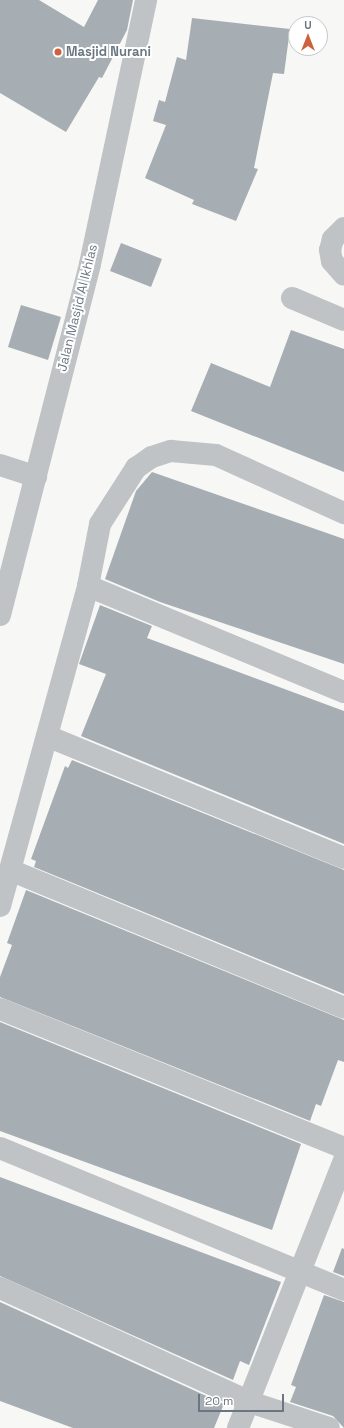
<!DOCTYPE html>
<style>
body{margin:0}
#map{position:relative;width:344px;height:1428px;overflow:hidden;background:#f7f7f5;font-family:"Space Grotesk",sans-serif}
div>[style]{position:absolute}
[style*='--x']{left:calc(var(--x)*1px);top:calc(var(--y)*1px);width:calc(var(--w)*1px);rotate:calc(var(--a)*1deg)}
.building>*{inset:0;background:#a7aeb3}
.minor>*{height:22px;margin:-11px;padding:0 11px;transform-origin:11px;border-radius:11px;background:#bfc3c6}
.dots>*{width:11px;height:11px;translate:-50% -50%;box-sizing:border-box;border:2px solid #fff;border-radius:50%}
span{translate:-50% -50%;white-space:nowrap;text-align:center;line-height:1.15;-webkit-text-stroke:4px #fff;paint-order:stroke}
.poi-label{font-size:13px;color:#6a7782;font-weight:700}
.left{translate:0 -50%;text-align:left}
.street-label{font-size:13px;color:#6a7782}
.north{position:absolute;left:288px;top:16px;width:40px;height:40px;box-sizing:border-box;background:#fff;border:1px solid #c3c9cd;border-radius:50%;rotate:0deg;font-size:11px;font-weight:700;line-height:16px;text-align:center;color:#6a7782}
.north::after{content:'';display:block;margin:auto;width:14px;height:18px;background:#ce603e;clip-path:polygon(50% 0,100% 100%,50% 72%,0 100%)}
.scale{position:absolute;left:198px;top:1394px;width:86px;height:18px;box-sizing:border-box;border:2px solid #6a7782;border-top:0;padding-left:5px;font-size:12px;line-height:14px;white-space:nowrap;color:#6a7782;-webkit-text-stroke:3px #fff;paint-order:stroke}
</style>
<div id="map">
<div class="building">
<div style="clip-path:polygon(0 0,39px 0,84px 27px,98px 0,133px 0,127px 30px,102px 78px,99px 77px,66px 132px,0 93px)"></div>
<div style="clip-path:polygon(192px 18px,290px 29px,284px 74px,273px 73px,254px 168px,258px 169px,236px 221px,192px 204px,194px 200px,145px 178px,166px 125px,153px 121px,159px 100px,165px 102px,177px 57px,186px 60px)"></div>
<div style="clip-path:polygon(121px 243px,162px 259px,151px 287px,110px 271px)"></div>
<div style="clip-path:polygon(21px 305px,61px 317px,48px 360px,8px 347px)"></div>
<div style="clip-path:polygon(291px 330px,344px 349px,344px 472px,191px 411px,211px 363px,270px 387px)"></div>
<div style="clip-path:polygon(152px 472px,344px 539px,344px 664px,160px 602px,105px 579px,136px 491px)"></div>
<div style="clip-path:polygon(100px 605px,152px 626px,147px 638px,344px 711px,344px 844px,81px 736px,106px 674px,79px 664px)"></div>
<div style="clip-path:polygon(72px 760px,344px 870px,344px 994px,34px 867px,36px 861px,31px 859px,65px 766px,68px 768px)"></div>
<div style="clip-path:polygon(26px 890px,344px 1020px,344px 1062px,338px 1060px,321px 1106px,316px 1104px,310px 1121px,0 997px,0 977px,12px 945px,7px 943px)"></div>
<div style="clip-path:polygon(0 1022px,301px 1144px,272px 1230px,0 1131px)"></div>
<div style="clip-path:polygon(0 1177px,281px 1282px,249px 1365px,240px 1361px,233px 1380px,0 1276px)"></div>
<div style="clip-path:polygon(342px 1248px,344px 1249px,344px 1276px,333px 1272px)"></div>
<div style="clip-path:polygon(324px 1295px,344px 1302px,344px 1428px,333px 1416px,290px 1402px,296px 1387px,291px 1385px)"></div>
<div style="clip-path:polygon(0 1302px,224px 1404px,214px 1428px,73px 1428px,0 1401px)"></div>
</div>
<div class="minor">
<div style="--x:344;--y:228;--w:16;--a:135"></div>
<div style="--x:333;--y:239;--w:11;--a:105"></div>
<div style="--x:330;--y:250;--w:11;--a:80"></div>
<div style="--x:332;--y:261;--w:18;--a:49"></div>
<div style="--x:292;--y:298;--w:56;--a:22.9"></div>
<div style="--x:0;--y:465;--w:38;--a:18"></div>
<div style="--x:88;--y:586;--w:277;--a:22.5"></div>
<div style="--x:0;--y:615;--w:362;--a:-75.6"></div>
<div style="--x:90;--y:264;--w:270;--a:-78"></div>
<div style="--x:47;--y:736;--w:321;--a:22.3"></div>
<div style="--x:10;--y:870;--w:361;--a:22.4"></div>
<div style="--x:0;--y:906;--w:332;--a:-74.6"></div>
<div style="--x:88;--y:586;--w:63;--a:-79"></div>
<div style="--x:100;--y:524;--w:67;--a:-57.3"></div>
<div style="--x:136;--y:468;--w:19;--a:-35"></div>
<div style="--x:152;--y:457;--w:20;--a:-18"></div>
<div style="--x:171;--y:451;--w:45;--a:5.1"></div>
<div style="--x:216;--y:455;--w:141;--a:24.4"></div>
<div style="--x:0;--y:1009;--w:371;--a:22"></div>
<div style="--x:0;--y:1148;--w:372;--a:22.4"></div>
<div style="--x:0;--y:1288;--w:275;--a:24.5"></div>
<div style="--x:250;--y:1402;--w:83;--a:18.2"></div>
<div style="--x:238;--y:1428;--w:288;--a:-68.4"></div>
</div>
<div class="dots">
<div style="left:58px;top:52px;background:#ce603e"></div>
</div>
<div class="poi-label">
<span class="left" style="left:66px;top:52px">Masjid Nurani</span>
</div>
<div class="street-label">
<span style="left:78px;top:308px;rotate:-76deg">Jalan Masjid Al Ikhlas</span>
</div>
<div class="north">U</div>
<div class="scale">20 m</div>
</div>
